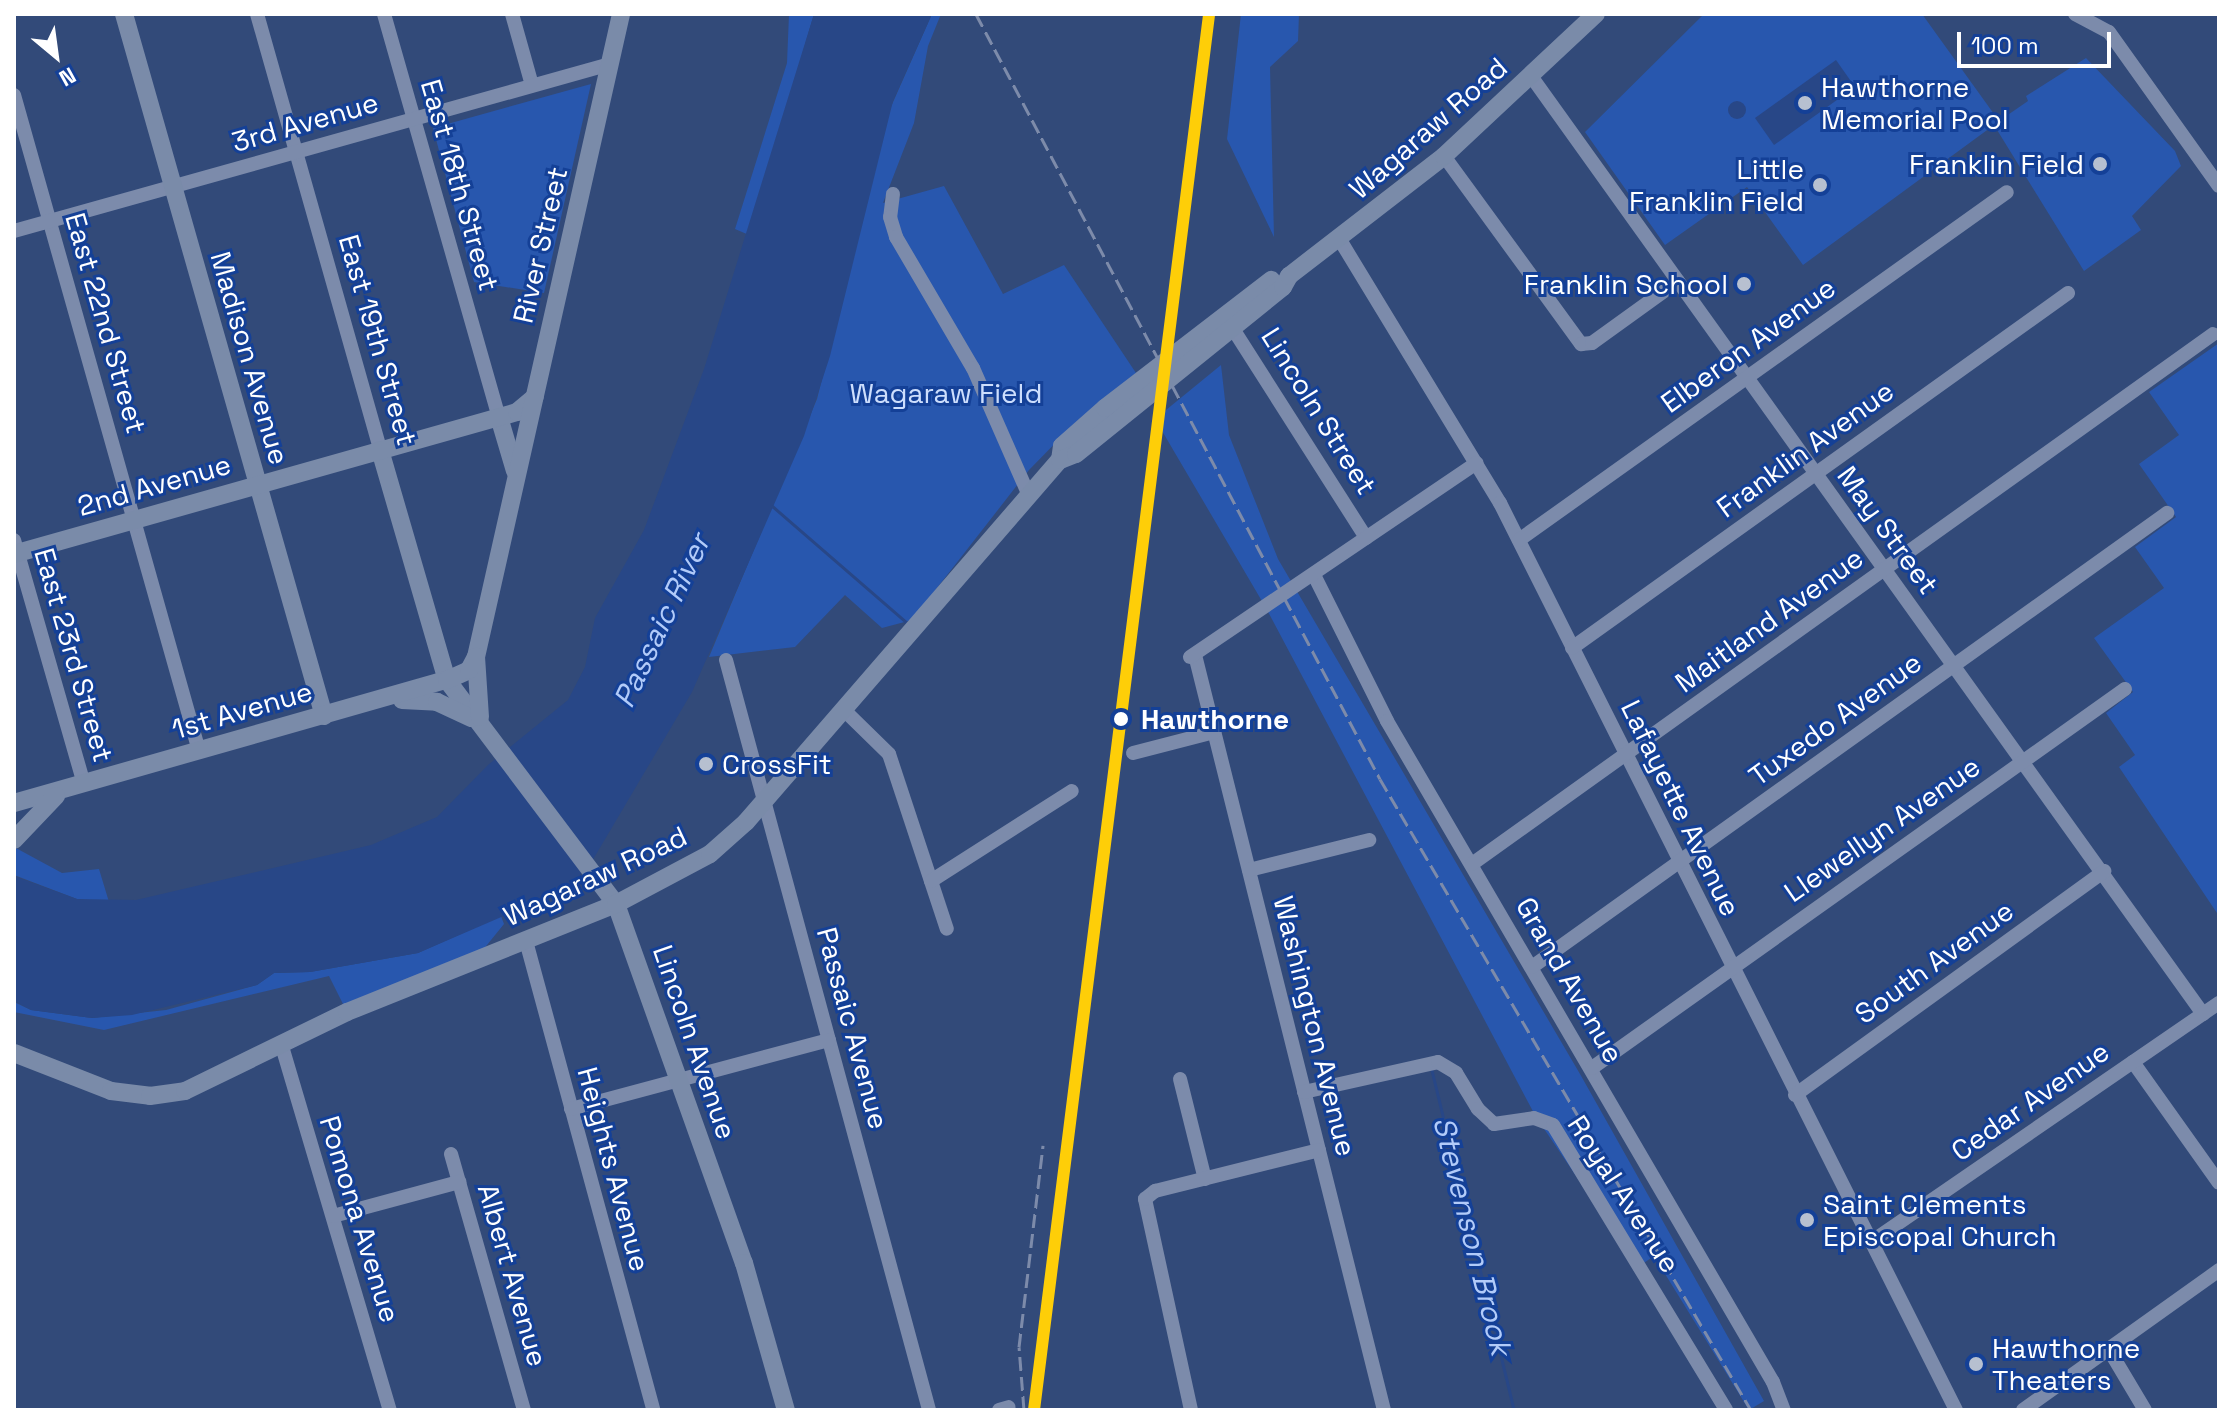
<!DOCTYPE html>
<style>
body{margin:0}
#map{position:relative;width:2233px;height:1424px;overflow:hidden;background:#324a79;font-family:"Space Grotesk",sans-serif}
div>[style]{position:absolute}
[style*='--x']{left:calc(var(--x)*1px);top:calc(var(--y)*1px);width:calc(var(--w)*1px);rotate:calc(var(--a)*1deg)}
.green>*{inset:0;background:#2857ae}
.water>*{inset:0;background:#284787}
.round{border-radius:50%}
.stream>*{height:3px;margin:-1.5px;padding:0 1.5px;transform-origin:1.5px;border-radius:1.5px;background:#284787}
.minor>*{height:14px;margin:-7px;padding:0 7px;transform-origin:7px;border-radius:7px;background:#7c8bab}
.major>*{height:18px;margin:-9px;padding:0 9px;transform-origin:9px;border-radius:9px;background:#7a8ba9}
.rail>*{height:3px;margin-top:-1.5px;transform-origin:0;background:repeating-linear-gradient(90deg,#7d8baa 0 14px,transparent 0 20px)}
.rail-1>*{height:12px;margin:-6px;padding:0 6px;transform-origin:6px;border-radius:6px;background:#fece08}
.dots>*{width:22px;height:22px;translate:-50% -50%;box-sizing:border-box;border:4px solid #144097;border-radius:50%}
span{translate:-50% -50%;white-space:nowrap;text-align:center;line-height:1.15;-webkit-text-stroke:6px #144097;paint-order:stroke}
.poi-label{font-size:28px;color:#fff}
.left{translate:0 -50%;text-align:left}
.right{translate:-100% -50%;text-align:right}
.street-label{font-size:28px;color:#fff}
.park-label{font-size:28px;color:#cddefd}
.stop-label{font-size:28px;color:#fff;font-weight:700}
.water-label{font-size:30px;color:#b2cbf9;font-style:italic}
.frame{position:absolute;inset:0;border:16px solid #fff;pointer-events:none}
.north{position:absolute;left:16px;top:16px;width:80px;height:80px;-webkit-text-stroke:6px #144097;paint-order:stroke;rotate:151deg;font-size:22px;font-weight:700;line-height:32px;text-align:center;color:#fff}
.north::after{content:'';display:block;margin:auto;width:28px;height:36px;background:#fff;clip-path:polygon(50% 0,100% 100%,50% 72%,0 100%)}
.scale{position:absolute;left:1957px;top:32px;width:154px;height:36px;box-sizing:border-box;border:4px solid #fff;border-top:0;padding-left:10px;font-size:24px;line-height:28px;white-space:nowrap;color:#fff;-webkit-text-stroke:6px #144097;paint-order:stroke}
</style>
<div id="map">
<div class="green">
<div style="clip-path:polygon(789px 14px,814px 14px,749px 235px,735px 229px,787px 63px)"></div>
<div style="clip-path:polygon(932px 14px,941px 14px,928px 46px,914px 123px,883px 203px,944px 186px,1003px 294px,1064px 265px,1136px 373px,1076px 422px,1029px 470px,912px 620px,882px 628px,845px 595px,795px 647px,709px 657px,817px 399px,890px 109px)"></div>
<div style="clip-path:polygon(1241px 14px,1299px 14px,1298px 41px,1270px 67px,1274px 237px,1227px 139px)"></div>
<div style="clip-path:polygon(1704px 14px,1922px 14px,1999px 121px,2028px 101px,2026px 96px,2086px 58px,2175px 151px,2181px 166px,2132px 216px,2141px 230px,2084px 271px,1994px 125px,1803px 265px,1747px 187px,1665px 245px,1585px 132px)"></div>
<div style="clip-path:polygon(591px 84px,544px 293px,474px 282px,433px 128px)"></div>
<div style="clip-path:polygon(2219px 343px,2219px 916px,2119px 767px,2135px 755px,2106px 713px,2133px 692px,2094px 638px,2164px 588px,2135px 547px,2176px 517px,2139px 464px,2179px 435px,2149px 392px)"></div>
<div style="clip-path:polygon(1221px 365px,1229px 435px,1278px 559px,1580px 1074px,1764px 1401px,1749px 1410px,1654px 1256px,1638px 1267px,1536px 1117px,1266px 608px,1155px 419px)"></div>
<div style="clip-path:polygon(14px 847px,62px 873px,99px 869px,109px 902px,77px 899px,14px 875px)"></div>
<div style="clip-path:polygon(501px 916px,504px 924px,474px 961px,347px 1012px,329px 976px,104px 1030px,14px 1012px,14px 1002px,31px 1010px,92px 1018px,166px 1010px,257px 985px,274px 973px,310px 972px,418px 953px)"></div>
</div>
<div class="water">
<div style="clip-path:polygon(814px 14px,932px 14px,893px 101px,830px 356px,804px 436px,692px 692px,588px 868px,557px 893px,418px 953px,310px 972px,274px 973px,257px 985px,132px 1015px,92px 1018px,31px 1010px,14px 1001px,14px 876px,77px 899px,136px 900px,371px 845px,437px 817px,488px 765px,568px 700px,585px 667px,595px 618px,644px 530px,704px 369px)"></div>
<div style="clip-path:polygon(1836px 60px,1855px 87px,1774px 145px,1755px 118px)"></div>
<div class="round" style="left:1728px;top:101px;width:18px;height:18px"></div>
</div>
<div class="stream">
<div style="--x:772;--y:506;--w:180;--a:40.9"></div>
<div style="--x:1431;--y:1068;--w:352;--a:76.4"></div>
</div>
<div class="minor">
<div style="--x:257;--y:14;--w:453;--a:74.2"></div>
<div style="--x:384;--y:14;--w:419;--a:74.1"></div>
<div style="--x:512;--y:14;--w:74;--a:74.3"></div>
<div style="--x:2075;--y:14;--w:38;--a:28"></div>
<div style="--x:2109;--y:32;--w:189;--a:54.5"></div>
<div style="--x:1531;--y:76;--w:1154;--a:54.38"></div>
<div style="--x:14;--y:95;--w:682;--a:74.25"></div>
<div style="--x:1444;--y:156;--w:233;--a:53.9"></div>
<div style="--x:1581;--y:344;--w:11;--a:-5"></div>
<div style="--x:1592;--y:343;--w:106;--a:-35.8"></div>
<div style="--x:893;--y:194;--w:23;--a:97"></div>
<div style="--x:890;--y:217;--w:21;--a:73"></div>
<div style="--x:896;--y:237;--w:152;--a:59.6"></div>
<div style="--x:973;--y:368;--w:137;--a:66.3"></div>
<div style="--x:14;--y:231;--w:619;--a:-15.65"></div>
<div style="--x:1340;--y:240;--w:308;--a:58.7"></div>
<div style="--x:1500;--y:503;--w:1015;--a:63.31"></div>
<div style="--x:1228;--y:321;--w:257;--a:57.5"></div>
<div style="--x:14;--y:540;--w:254;--a:74"></div>
<div style="--x:1519;--y:540;--w:599;--a:-35.49"></div>
<div style="--x:1314;--y:575;--w:163;--a:63.4"></div>
<div style="--x:1387;--y:721;--w:765;--a:59.72"></div>
<div style="--x:1773;--y:1382;--w:30;--a:69"></div>
<div style="--x:1572;--y:648;--w:610;--a:-35.59"></div>
<div style="--x:1195;--y:655;--w:778;--a:75.95"></div>
<div style="--x:1190;--y:657;--w:346;--a:-34.1"></div>
<div style="--x:726;--y:660;--w:777;--a:74.85"></div>
<div style="--x:844;--y:710;--w:63;--a:44.4"></div>
<div style="--x:889;--y:754;--w:184;--a:71.7"></div>
<div style="--x:1133;--y:753;--w:84;--a:-14.5"></div>
<div style="--x:1472;--y:864;--w:911;--a:-35.57"></div>
<div style="--x:1249;--y:870;--w:124;--a:-14"></div>
<div style="--x:931;--y:881;--w:167;--a:-32.6"></div>
<div style="--x:526;--y:941;--w:486;--a:74.8"></div>
<div style="--x:1532;--y:967;--w:781;--a:-35.56"></div>
<div style="--x:281;--y:1043;--w:383;--a:73.5"></div>
<div style="--x:2133;--y:1062;--w:148;--a:54.6"></div>
<div style="--x:1592;--y:1068;--w:654;--a:-35.42"></div>
<div style="--x:1180;--y:1079;--w:103;--a:76"></div>
<div style="--x:1304;--y:1092;--w:137;--a:-12.6"></div>
<div style="--x:1438;--y:1062;--w:21;--a:31"></div>
<div style="--x:1456;--y:1073;--w:42;--a:58.6"></div>
<div style="--x:1478;--y:1109;--w:22;--a:43"></div>
<div style="--x:1494;--y:1124;--w:40;--a:-8.5"></div>
<div style="--x:1534;--y:1118;--w:20;--a:20"></div>
<div style="--x:1553;--y:1125;--w:333;--a:58.7"></div>
<div style="--x:1795;--y:1095;--w:382;--a:-35.9"></div>
<div style="--x:571;--y:1109;--w:267;--a:-15"></div>
<div style="--x:451;--y:1154;--w:266;--a:74.1"></div>
<div style="--x:333;--y:1216;--w:131;--a:-15.1"></div>
<div style="--x:1871;--y:1242;--w:422;--a:-34.5"></div>
<div style="--x:2108;--y:1348;--w:72;--a:59.2"></div>
<div style="--x:999;--y:1410;--w:10;--a:-17"></div>
<div style="--x:1191;--y:1410;--w:216;--a:-102.3"></div>
<div style="--x:1145;--y:1199;--w:13;--a:-39"></div>
<div style="--x:1155;--y:1191;--w:169;--a:-14"></div>
<div style="--x:2023;--y:1410;--w:241;--a:-35.5"></div>
</div>
<div class="major">
<div style="--x:124;--y:14;--w:730;--a:74.1"></div>
<div style="--x:499;--y:417;--w:56;--a:73.5"></div>
<div style="--x:380;--y:450;--w:240;--a:73.8"></div>
<div style="--x:447;--y:680;--w:281;--a:53"></div>
<div style="--x:616;--y:904;--w:381;--a:70.4"></div>
<div style="--x:744;--y:1263;--w:153;--a:74.1"></div>
<div style="--x:1060;--y:460;--w:14;--a:-82"></div>
<div style="--x:1062;--y:446;--w:57;--a:-41.5"></div>
<div style="--x:1105;--y:408;--w:210;--a:-37.6"></div>
<div style="--x:14;--y:554;--w:523;--a:-15.76"></div>
<div style="--x:517;--y:412;--w:23;--a:-40"></div>
<div style="--x:402;--y:700;--w:35;--a:3"></div>
<div style="--x:437;--y:702;--w:38;--a:25"></div>
<div style="--x:480;--y:717;--w:60;--a:-93.8"></div>
<div style="--x:476;--y:657;--w:659;--a:-77.29"></div>
<div style="--x:14;--y:803;--w:450;--a:-15.9"></div>
<div style="--x:447;--y:680;--w:24;--a:-24"></div>
<div style="--x:469;--y:670;--w:15;--a:-62"></div>
<div style="--x:14;--y:840;--w:61;--a:-46.3"></div>
<div style="--x:14;--y:1053;--w:104;--a:21.4"></div>
<div style="--x:111;--y:1091;--w:39;--a:7"></div>
<div style="--x:150;--y:1096;--w:35;--a:-8"></div>
<div style="--x:185;--y:1091;--w:180;--a:-26"></div>
<div style="--x:347;--y:1012;--w:290;--a:-21.9"></div>
<div style="--x:616;--y:904;--w:106;--a:-28"></div>
<div style="--x:710;--y:854;--w:48;--a:-41.6"></div>
<div style="--x:746;--y:822;--w:479;--a:-49.1"></div>
<div style="--x:1060;--y:460;--w:17;--a:-21"></div>
<div style="--x:1076;--y:454;--w:266;--a:-38.9"></div>
<div style="--x:1283;--y:287;--w:13;--a:-61"></div>
<div style="--x:1289;--y:276;--w:196;--a:-37.7"></div>
<div style="--x:1444;--y:156;--w:208;--a:-43.1"></div>
</div>
<div class="rail">
<div style="--x:976;--y:14;--w:865;--a:62.16"></div>
<div style="--x:1380;--y:779;--w:732;--a:59.55"></div>
<div style="--x:1024;--y:1410;--w:63;--a:-94.5"></div>
<div style="--x:1019;--y:1347;--w:203;--a:-83.2"></div>
</div>
<div class="rail-1">
<div style="--x:1034;--y:1410;--w:1407;--a:-82.85"></div>
</div>
<div class="dots">
<div style="left:1805px;top:103px;background:#b7c0d0"></div>
<div style="left:2100px;top:164px;background:#b7c0d0"></div>
<div style="left:1820px;top:185px;background:#b7c0d0"></div>
<div style="left:1744px;top:284px;background:#b7c0d0"></div>
<div style="left:1121px;top:719px;background:#fff"></div>
<div style="left:706px;top:764px;background:#b7c0d0"></div>
<div style="left:1807px;top:1220px;background:#b7c0d0"></div>
<div style="left:1976px;top:1364px;background:#b7c0d0"></div>
</div>
<div class="poi-label">
<span class="left" style="left:1821px;top:103px">Hawthorne<br>Memorial Pool</span>
<span class="right" style="left:2084px;top:164px">Franklin Field</span>
<span class="right" style="left:1804px;top:185px">Little<br>Franklin Field</span>
<span class="right" style="left:1728px;top:284px">Franklin School</span>
<span class="left" style="left:722px;top:764px">CrossFit</span>
<span class="left" style="left:1823px;top:1220px">Saint Clements<br>Episcopal Church</span>
<span class="left" style="left:1992px;top:1364px">Hawthorne<br>Theaters</span>
</div>
<div class="street-label">
<span style="left:305px;top:122px;rotate:-16deg">3rd Avenue</span>
<span style="left:1428px;top:128px;rotate:-41deg">Wagaraw Road</span>
<span style="left:460px;top:185px;rotate:74deg">East 18th Street</span>
<span style="left:540px;top:245px;rotate:-77deg">River Street</span>
<span style="left:106px;top:323px;rotate:74deg">East 22nd Street</span>
<span style="left:378px;top:340px;rotate:74deg">East 19th Street</span>
<span style="left:1748px;top:345px;rotate:-36deg">Elberon Avenue</span>
<span style="left:250px;top:358px;rotate:74deg">Madison Avenue</span>
<span style="left:1319px;top:411px;rotate:58deg">Lincoln Street</span>
<span style="left:1805px;top:449px;rotate:-36deg">Franklin Avenue</span>
<span style="left:154px;top:485px;rotate:-16deg">2nd Avenue</span>
<span style="left:1888px;top:530px;rotate:54deg">May Street</span>
<span style="left:1769px;top:620px;rotate:-36deg">Maitland Avenue</span>
<span style="left:74px;top:655px;rotate:74deg">East 23rd Street</span>
<span style="left:242px;top:710px;rotate:-16deg">1st Avenue</span>
<span style="left:1835px;top:719px;rotate:-36deg">Tuxedo Avenue</span>
<span style="left:1681px;top:808px;rotate:64deg">Lafayette Avenue</span>
<span style="left:1882px;top:829px;rotate:-35deg">Llewellyn Avenue</span>
<span style="left:595px;top:876px;rotate:-25deg">Wagaraw Road</span>
<span style="left:1934px;top:962px;rotate:-36deg">South Avenue</span>
<span style="left:1570px;top:980px;rotate:60deg">Grand Avenue</span>
<span style="left:1315px;top:1026px;rotate:76deg">Washington Avenue</span>
<span style="left:853px;top:1028px;rotate:75deg">Passaic Avenue</span>
<span style="left:695px;top:1042px;rotate:71deg">Lincoln Avenue</span>
<span style="left:2030px;top:1101px;rotate:-35deg">Cedar Avenue</span>
<span style="left:614px;top:1169px;rotate:75deg">Heights Avenue</span>
<span style="left:1624px;top:1194px;rotate:57deg">Royal Avenue</span>
<span style="left:360px;top:1219px;rotate:73deg">Pomona Avenue</span>
<span style="left:513px;top:1275px;rotate:74deg">Albert Avenue</span>
</div>
<div class="park-label">
<span style="left:946px;top:393px">Wagaraw Field</span>
</div>
<div class="stop-label">
<span class="left" style="left:1141px;top:719px">Hawthorne</span>
</div>
<div class="water-label">
<span style="left:662px;top:621px;rotate:-65deg">Passaic River</span>
<span style="left:1472px;top:1236px;rotate:76deg">Stevenson Brook</span>
</div>
<div class="frame"></div>
<div class="north">N</div>
<div class="scale">100 m</div>
</div>
